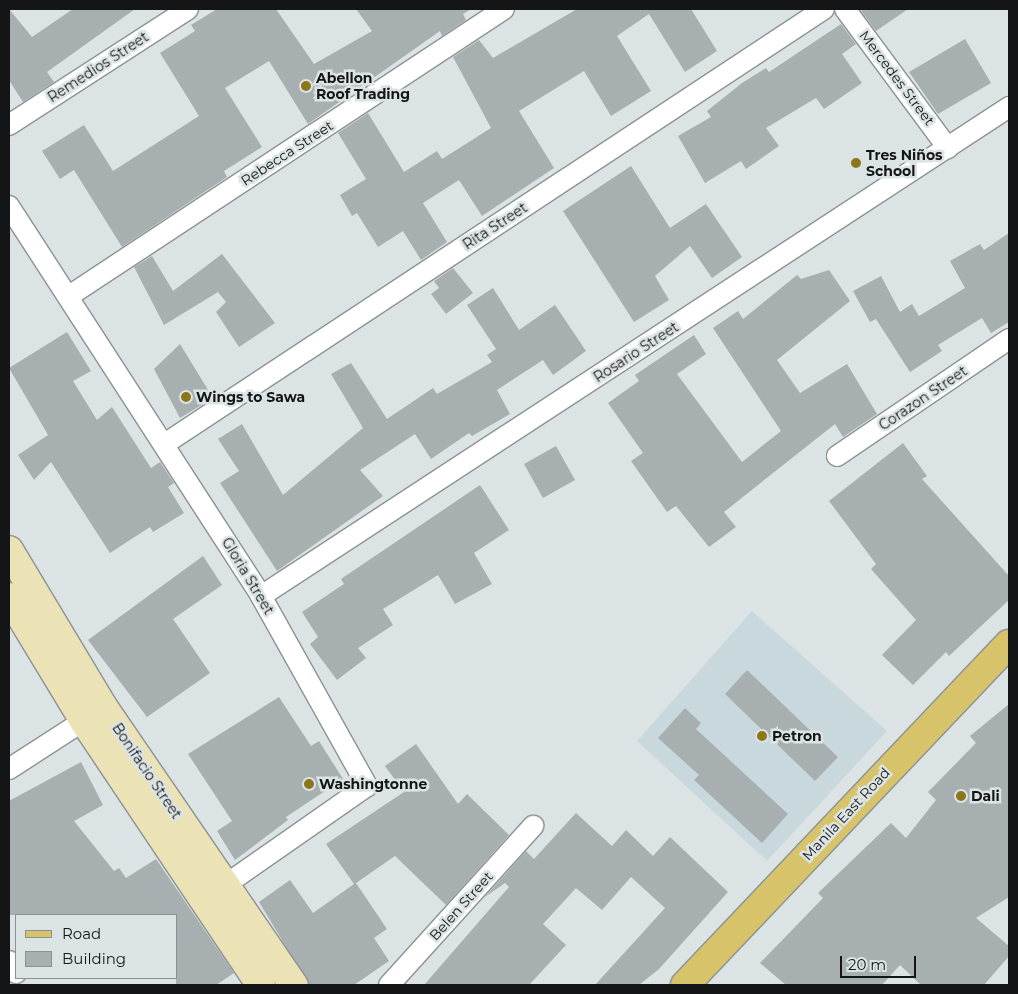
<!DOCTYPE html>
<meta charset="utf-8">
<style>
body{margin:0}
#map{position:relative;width:1018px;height:994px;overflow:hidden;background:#dce3e5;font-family:Montserrat,sans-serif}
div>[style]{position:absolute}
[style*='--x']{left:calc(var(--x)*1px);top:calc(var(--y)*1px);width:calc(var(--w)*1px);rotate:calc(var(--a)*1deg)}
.built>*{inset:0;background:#c8d8dd}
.building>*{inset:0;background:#a8afb1}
.roads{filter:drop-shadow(1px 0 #8c9294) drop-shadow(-1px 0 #8c9294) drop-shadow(0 1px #8c9294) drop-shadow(0 -1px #8c9294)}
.street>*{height:20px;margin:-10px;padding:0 10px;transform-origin:10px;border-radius:10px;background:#fff}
.secondary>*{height:28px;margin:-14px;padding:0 14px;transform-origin:14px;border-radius:14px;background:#ebe2b5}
.primary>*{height:28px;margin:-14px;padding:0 14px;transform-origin:14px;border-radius:14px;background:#d7c46a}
.dots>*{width:14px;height:14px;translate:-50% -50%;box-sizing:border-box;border:2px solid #dce3e5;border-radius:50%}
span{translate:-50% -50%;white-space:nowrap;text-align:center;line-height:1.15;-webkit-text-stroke:5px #dce3e5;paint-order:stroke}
.street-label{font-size:14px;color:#131516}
.poi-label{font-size:14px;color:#131516;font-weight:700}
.left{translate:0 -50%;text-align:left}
.frame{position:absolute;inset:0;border:10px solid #131516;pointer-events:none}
.legend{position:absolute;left:15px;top:914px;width:162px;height:65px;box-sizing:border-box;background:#dce3e5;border:1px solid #8c9192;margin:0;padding:6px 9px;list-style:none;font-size:15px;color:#131516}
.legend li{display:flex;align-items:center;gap:10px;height:25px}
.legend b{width:25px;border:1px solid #8c9192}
.scale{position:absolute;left:840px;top:956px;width:76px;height:22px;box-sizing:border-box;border:2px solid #131516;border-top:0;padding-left:6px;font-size:15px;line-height:18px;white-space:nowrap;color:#131516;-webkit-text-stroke:4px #dce3e5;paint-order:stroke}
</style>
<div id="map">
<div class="built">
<div style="clip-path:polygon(752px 611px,887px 731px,767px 861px,637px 741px)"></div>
</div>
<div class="building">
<div style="clip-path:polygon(9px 9px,32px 37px,73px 9px,135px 9px,47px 72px,54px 82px,23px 102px,9px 80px)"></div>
<div style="clip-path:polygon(217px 9px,276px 9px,314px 64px,372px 31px,356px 9px,471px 9px,463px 14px,466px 20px,442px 36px,440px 31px,308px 124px,269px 61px,225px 88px,262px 147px,224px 171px,227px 177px,122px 247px,74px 170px,60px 179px,42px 151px,84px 125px,113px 171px,199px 116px,160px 53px,195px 31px,191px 25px)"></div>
<div style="clip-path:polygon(577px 9px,691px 9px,717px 51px,685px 72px,649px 14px,617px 36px,651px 91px,611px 116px,584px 71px,519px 111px,554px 168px,482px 216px,459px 180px,423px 203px,447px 242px,421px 260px,403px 231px,378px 247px,357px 213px,352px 216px,340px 195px,366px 179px,338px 133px,368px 113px,404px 172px,437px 151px,442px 159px,491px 128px,453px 57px,479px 40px,493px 58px)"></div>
<div style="clip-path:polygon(864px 9px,908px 9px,876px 31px,861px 11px)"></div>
<div style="clip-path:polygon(841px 24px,856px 44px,842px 54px,862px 83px,824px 109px,816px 98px,766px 128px,779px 146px,746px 169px,741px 161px,705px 183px,678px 136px,711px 117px,707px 111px,742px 83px,766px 68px,769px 72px)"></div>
<div style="clip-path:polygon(965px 39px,991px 83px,938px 114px,909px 72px)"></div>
<div style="clip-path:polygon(631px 166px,670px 228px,706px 204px,742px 257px,712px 278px,690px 246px,655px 276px,669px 300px,634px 322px,563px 211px)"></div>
<div style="clip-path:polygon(1009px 233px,1009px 322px,991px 333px,982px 318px,938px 345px,942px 351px,910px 372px,876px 319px,870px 322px,853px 291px,881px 276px,900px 312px,912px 304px,919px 316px,965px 288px,950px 261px,980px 244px,984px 250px)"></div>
<div style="clip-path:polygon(222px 254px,275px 323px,239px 347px,216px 312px,226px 302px,218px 292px,164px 325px,134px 267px,152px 256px,173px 291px)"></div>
<div style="clip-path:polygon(453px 268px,473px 293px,446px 314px,431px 294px,439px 288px,434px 281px)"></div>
<div style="clip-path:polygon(829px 270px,850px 301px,777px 360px,800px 393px,847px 364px,877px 414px,843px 437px,835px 424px,724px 512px,736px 527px,709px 547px,676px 506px,667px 512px,631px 461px,643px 453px,608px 403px,639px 381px,635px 375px,694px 335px,706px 354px,677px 374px,742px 462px,781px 431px,713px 328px,738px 311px,743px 319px,797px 275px,801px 279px)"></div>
<div style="clip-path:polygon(493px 288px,519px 330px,555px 305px,586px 351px,553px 375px,543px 360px,497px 390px,510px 414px,472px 436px,469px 433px,431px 459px,415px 434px,360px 470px,383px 496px,277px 571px,220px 483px,239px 471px,218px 439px,242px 424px,283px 495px,363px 428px,331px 374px,351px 363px,387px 419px,433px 388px,437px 394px,492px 362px,487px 355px,496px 349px,467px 305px)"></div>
<div style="clip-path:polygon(67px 332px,91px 371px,73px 381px,97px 420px,112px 407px,151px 468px,160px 462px,174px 483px,168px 487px,184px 513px,153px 532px,150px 527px,110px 553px,51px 462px,34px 480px,18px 455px,48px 435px,9px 368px)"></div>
<div style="clip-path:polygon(180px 344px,213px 398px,180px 418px,154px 369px)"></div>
<div style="clip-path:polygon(903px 443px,927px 476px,922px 479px,1009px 576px,1009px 600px,949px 656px,946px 652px,913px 685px,882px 655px,916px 620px,871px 569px,876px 564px,829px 501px)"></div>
<div style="clip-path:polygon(556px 446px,575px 480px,543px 498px,524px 464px)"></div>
<div style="clip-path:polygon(480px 485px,509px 530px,474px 553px,492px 584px,455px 604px,438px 575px,383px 609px,393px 625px,358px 648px,366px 658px,337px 680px,310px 644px,318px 637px,302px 612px,344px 584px,341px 579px)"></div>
<div style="clip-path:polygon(203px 556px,222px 585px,173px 619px,210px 673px,147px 717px,88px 640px)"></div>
<div style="clip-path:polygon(747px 670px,838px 757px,815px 781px,725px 694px)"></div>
<div style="clip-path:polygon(279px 697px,311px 746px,319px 741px,343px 779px,286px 817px,288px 820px,235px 860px,217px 831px,232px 821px,188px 754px)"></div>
<div style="clip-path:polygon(1009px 704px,1009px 897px,976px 918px,1009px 946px,1009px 956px,984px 985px,921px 985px,900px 965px,882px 985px,786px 985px,760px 963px,823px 898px,818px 893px,891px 823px,906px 838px,936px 800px,928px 792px,976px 743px,970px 736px)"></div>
<div style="clip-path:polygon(685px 708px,701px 723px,696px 729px,788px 814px,762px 843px,694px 780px,699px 775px,658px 738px)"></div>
<div style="clip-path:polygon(416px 744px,458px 804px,467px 794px,509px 835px,446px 905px,395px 856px,356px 883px,387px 929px,374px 938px,389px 961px,354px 985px,309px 985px,259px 902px,290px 880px,313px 913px,354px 884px,326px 844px,404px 792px,385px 766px)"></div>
<div style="clip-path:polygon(81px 762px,103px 805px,74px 821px,114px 871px,119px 868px,126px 878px,156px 859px,234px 973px,216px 985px,176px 985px,176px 915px,9px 915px,9px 801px)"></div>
<div style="clip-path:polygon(576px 813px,612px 846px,626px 830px,653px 856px,670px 837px,728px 892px,659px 969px,639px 985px,595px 985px,665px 908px,631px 877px,602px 910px,576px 888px,543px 924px,566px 945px,529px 985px,424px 985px,509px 887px,505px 883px,485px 897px,526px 851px,534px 859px)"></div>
</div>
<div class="roads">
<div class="street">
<div style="--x:845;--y:9;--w:173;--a:53.5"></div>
<div style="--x:9;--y:125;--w:213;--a:-32.9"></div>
<div style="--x:9;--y:206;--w:464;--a:57.1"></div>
<div style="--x:261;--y:596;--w:218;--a:60.8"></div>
<div style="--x:367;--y:786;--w:185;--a:145.1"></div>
<div style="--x:69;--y:296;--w:521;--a:-33.42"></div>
<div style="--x:166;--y:443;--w:788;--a:-33.41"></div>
<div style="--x:837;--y:456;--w:208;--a:-34.2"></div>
<div style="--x:261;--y:596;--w:894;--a:-33.17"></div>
<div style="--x:9;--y:769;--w:101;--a:-32.9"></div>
<div style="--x:9;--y:961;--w:14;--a:60"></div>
<div style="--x:389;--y:985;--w:215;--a:-47.8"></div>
</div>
<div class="secondary">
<div style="--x:9;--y:550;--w:184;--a:59"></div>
<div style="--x:104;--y:708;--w:336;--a:55.6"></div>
<div style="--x:9;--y:597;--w:145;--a:58.8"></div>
<div style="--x:84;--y:721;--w:318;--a:56.2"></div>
</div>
<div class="primary">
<div style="--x:685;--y:985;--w:470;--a:-46.5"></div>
</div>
</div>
<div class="dots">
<div style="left:306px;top:86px;background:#8b761a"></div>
<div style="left:856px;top:163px;background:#8b761a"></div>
<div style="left:186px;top:397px;background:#8b761a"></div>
<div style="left:762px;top:736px;background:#8b761a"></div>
<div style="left:309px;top:784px;background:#8b761a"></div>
<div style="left:961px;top:796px;background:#8b761a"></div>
</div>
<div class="street-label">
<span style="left:98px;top:67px;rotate:-33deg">Remedios Street</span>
<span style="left:897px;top:78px;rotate:53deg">Mercedes Street</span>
<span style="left:287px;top:153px;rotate:-33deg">Rebecca Street</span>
<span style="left:495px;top:226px;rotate:-33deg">Rita Street</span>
<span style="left:636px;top:352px;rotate:-33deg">Rosario Street</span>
<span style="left:923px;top:398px;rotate:-34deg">Corazon Street</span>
<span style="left:248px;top:576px;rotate:59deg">Gloria Street</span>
<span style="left:147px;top:771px;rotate:56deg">Bonifacio Street</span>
<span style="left:846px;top:814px;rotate:-47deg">Manila East Road</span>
<span style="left:461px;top:906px;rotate:-48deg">Belen Street</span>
</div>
<div class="poi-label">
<span class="left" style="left:316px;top:86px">Abellon<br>Roof Trading</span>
<span class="left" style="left:866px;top:163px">Tres Niños<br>School</span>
<span class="left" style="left:196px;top:397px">Wings to Sawa</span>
<span class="left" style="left:772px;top:736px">Petron</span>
<span class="left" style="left:319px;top:784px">Washingtonne</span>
<span class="left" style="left:971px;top:796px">Dali</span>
</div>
<div class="frame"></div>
<ul class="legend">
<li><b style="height:6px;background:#d7c46a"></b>Road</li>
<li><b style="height:14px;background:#a8afb1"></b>Building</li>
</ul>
<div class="scale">20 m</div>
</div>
